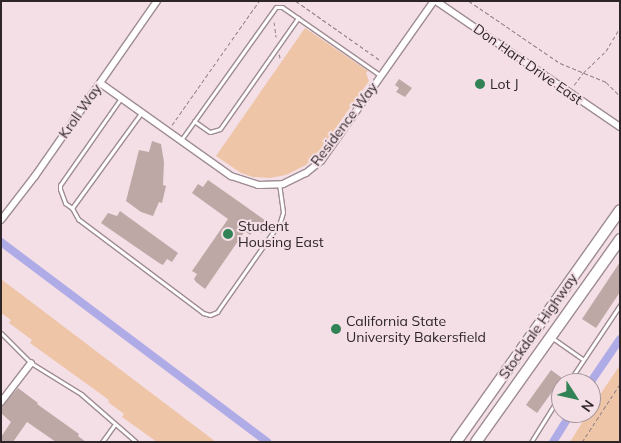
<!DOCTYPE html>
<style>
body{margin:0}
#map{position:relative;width:621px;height:443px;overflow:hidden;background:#f4dfe7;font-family:Mulish,sans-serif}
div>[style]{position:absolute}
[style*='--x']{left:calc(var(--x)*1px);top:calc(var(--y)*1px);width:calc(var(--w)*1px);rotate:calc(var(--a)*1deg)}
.green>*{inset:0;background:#eec5a7}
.canal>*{height:8px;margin:-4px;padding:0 4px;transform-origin:4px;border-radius:4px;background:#afabe6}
.building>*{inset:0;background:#bda8a5}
.path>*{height:1px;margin-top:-0.5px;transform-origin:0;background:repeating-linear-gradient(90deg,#908187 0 4px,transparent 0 6.5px)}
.roads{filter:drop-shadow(1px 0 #9f8c93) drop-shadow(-1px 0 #9f8c93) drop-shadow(0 1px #9f8c93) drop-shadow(0 -1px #9f8c93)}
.service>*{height:3px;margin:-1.5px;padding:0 1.5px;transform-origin:1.5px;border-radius:1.5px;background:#fff}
.minor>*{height:6px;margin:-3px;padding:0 3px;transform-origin:3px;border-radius:3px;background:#fff}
.primary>*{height:10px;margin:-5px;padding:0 5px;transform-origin:5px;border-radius:5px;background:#fff}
.dots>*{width:14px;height:14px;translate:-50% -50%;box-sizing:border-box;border:2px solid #f4dfe7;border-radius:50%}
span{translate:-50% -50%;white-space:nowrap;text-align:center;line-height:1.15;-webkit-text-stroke:4px #f4dfe7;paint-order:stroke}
.street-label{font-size:14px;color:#2d2528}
.poi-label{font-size:14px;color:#2d2528}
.left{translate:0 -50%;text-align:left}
.frame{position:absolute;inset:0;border:2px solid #2d2528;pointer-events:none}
.north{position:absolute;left:551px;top:373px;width:50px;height:50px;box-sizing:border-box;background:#f4dfe7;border:1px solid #a4959b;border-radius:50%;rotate:125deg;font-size:14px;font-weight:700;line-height:20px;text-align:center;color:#2d2528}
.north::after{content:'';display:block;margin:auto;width:18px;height:22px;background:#318254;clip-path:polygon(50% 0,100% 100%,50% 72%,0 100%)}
</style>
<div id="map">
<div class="green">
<div style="clip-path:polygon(305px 28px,368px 71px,366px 73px,369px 81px,320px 150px,306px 165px,286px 175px,270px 178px,253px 177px,241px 173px,216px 156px)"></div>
<div style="clip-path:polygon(1px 279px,216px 442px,157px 442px,122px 417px,124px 414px,108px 402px,109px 400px,30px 343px,32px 340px,9px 323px,11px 320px,1px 313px)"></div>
<div style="clip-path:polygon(620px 365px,620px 442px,570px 442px,588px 413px,591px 413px,591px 408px)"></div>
</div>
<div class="canal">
<div style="--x:1;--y:242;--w:333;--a:36.9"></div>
<div style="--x:590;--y:383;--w:53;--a:-55.7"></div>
<div style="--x:553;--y:442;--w:34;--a:-58"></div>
</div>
<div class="building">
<div style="clip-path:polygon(399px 79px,412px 88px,405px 97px,396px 92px,399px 88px,395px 85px)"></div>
<div style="clip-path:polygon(152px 141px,161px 144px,164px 162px,163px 185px,166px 186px,162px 203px,159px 202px,153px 216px,141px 212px,126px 201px,139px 150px,149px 152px)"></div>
<div style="clip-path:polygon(208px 180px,269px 223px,262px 233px,254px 230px,250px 235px,245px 231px,205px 289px,196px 282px,194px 279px,197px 274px,192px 271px,228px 219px,192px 193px,198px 184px,203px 187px)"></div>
<div style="clip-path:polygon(120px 211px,178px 253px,172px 262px,167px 259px,163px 265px,159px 263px,101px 223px,108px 213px,117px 216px)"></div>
<div style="clip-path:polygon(620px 262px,620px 292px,596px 328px,582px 319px)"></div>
<div style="clip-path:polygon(551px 370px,562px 378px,537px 413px,526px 405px)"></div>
<div style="clip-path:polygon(18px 388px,38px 403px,37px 404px,79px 434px,78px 436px,86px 442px,56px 442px,27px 422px,13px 442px,1px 442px,1px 437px,11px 422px,1px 413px,1px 407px)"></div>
</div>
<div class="path">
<div style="--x:296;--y:1;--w:103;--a:35.1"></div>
<div style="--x:469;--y:1;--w:110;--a:34.3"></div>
<div style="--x:560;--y:63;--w:50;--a:22.4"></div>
<div style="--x:606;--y:82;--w:20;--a:45"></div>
<div style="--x:274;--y:22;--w:15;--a:82"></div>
<div style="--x:279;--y:54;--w:7;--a:74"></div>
<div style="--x:574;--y:85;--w:15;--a:-53"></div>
<div style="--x:583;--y:73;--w:32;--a:-44"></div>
<div style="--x:606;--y:51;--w:27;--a:-59"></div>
<div style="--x:172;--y:125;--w:151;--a:-54.9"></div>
<div style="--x:582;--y:442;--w:69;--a:-56.8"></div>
</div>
<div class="roads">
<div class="service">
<div style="--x:121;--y:98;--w:106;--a:125"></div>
<div style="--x:60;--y:185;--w:4;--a:90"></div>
<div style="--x:60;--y:189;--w:15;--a:70"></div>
<div style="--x:65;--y:203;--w:9;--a:36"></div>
<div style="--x:72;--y:208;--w:117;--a:-54"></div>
<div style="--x:194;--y:121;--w:19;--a:35"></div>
<div style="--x:210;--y:132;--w:10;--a:-17"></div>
<div style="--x:220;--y:129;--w:136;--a:-54.9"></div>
<div style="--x:181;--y:140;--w:163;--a:-54.5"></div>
<div style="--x:276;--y:7;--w:6;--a:0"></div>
<div style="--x:282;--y:7;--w:119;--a:34.8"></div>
<div style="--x:72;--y:208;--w:13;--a:61"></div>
<div style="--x:78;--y:219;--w:156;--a:36.9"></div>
<div style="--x:203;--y:313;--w:7;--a:16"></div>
<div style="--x:210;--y:315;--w:8;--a:-23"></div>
<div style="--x:217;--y:312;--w:110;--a:-55"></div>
<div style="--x:280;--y:222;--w:10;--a:-73"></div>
<div style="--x:283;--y:212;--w:27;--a:-98"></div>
<div style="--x:1;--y:333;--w:42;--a:45"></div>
<div style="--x:31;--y:363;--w:59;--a:31.8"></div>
<div style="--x:81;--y:394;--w:73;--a:41.1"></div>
<div style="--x:551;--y:337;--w:39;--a:35"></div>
<div style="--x:568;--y:383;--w:94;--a:-56.3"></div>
<div style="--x:102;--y:442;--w:22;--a:-54"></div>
<div style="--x:531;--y:442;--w:57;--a:-58"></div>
</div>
<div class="minor">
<div style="--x:436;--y:1;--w:223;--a:34.4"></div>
<div style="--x:100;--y:83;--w:161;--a:35.4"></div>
<div style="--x:231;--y:176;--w:28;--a:18"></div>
<div style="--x:258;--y:185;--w:25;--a:-2"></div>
<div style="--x:283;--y:184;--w:25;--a:-26"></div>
<div style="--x:306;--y:173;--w:19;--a:-39"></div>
<div style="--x:321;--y:161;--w:196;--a:-54.8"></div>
<div style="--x:1;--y:220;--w:56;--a:-52.3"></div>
<div style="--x:35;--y:176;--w:213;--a:-55.1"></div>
<div style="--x:1;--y:402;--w:49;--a:-52.4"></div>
</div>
<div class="primary">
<div style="--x:456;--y:442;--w:284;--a:-54.7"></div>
<div style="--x:476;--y:442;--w:249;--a:-54.6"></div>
</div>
</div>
<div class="dots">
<div style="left:480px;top:84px;background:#318254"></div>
<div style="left:228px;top:234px;background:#318254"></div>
<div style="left:336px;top:329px;background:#318254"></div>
</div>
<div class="street-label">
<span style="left:528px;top:64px;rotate:35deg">Don Hart Drive East</span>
<span style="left:80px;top:111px;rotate:-55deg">Kroll Way</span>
<span style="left:344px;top:124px;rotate:-53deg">Residence Way</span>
<span style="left:538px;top:326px;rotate:-55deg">Stockdale Highway</span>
</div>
<div class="poi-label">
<span class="left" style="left:490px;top:84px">Lot J</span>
<span class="left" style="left:238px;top:234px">Student<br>Housing East</span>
<span class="left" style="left:346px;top:329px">California State<br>University Bakersfield</span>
</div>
<div class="frame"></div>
<div class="north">N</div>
</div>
